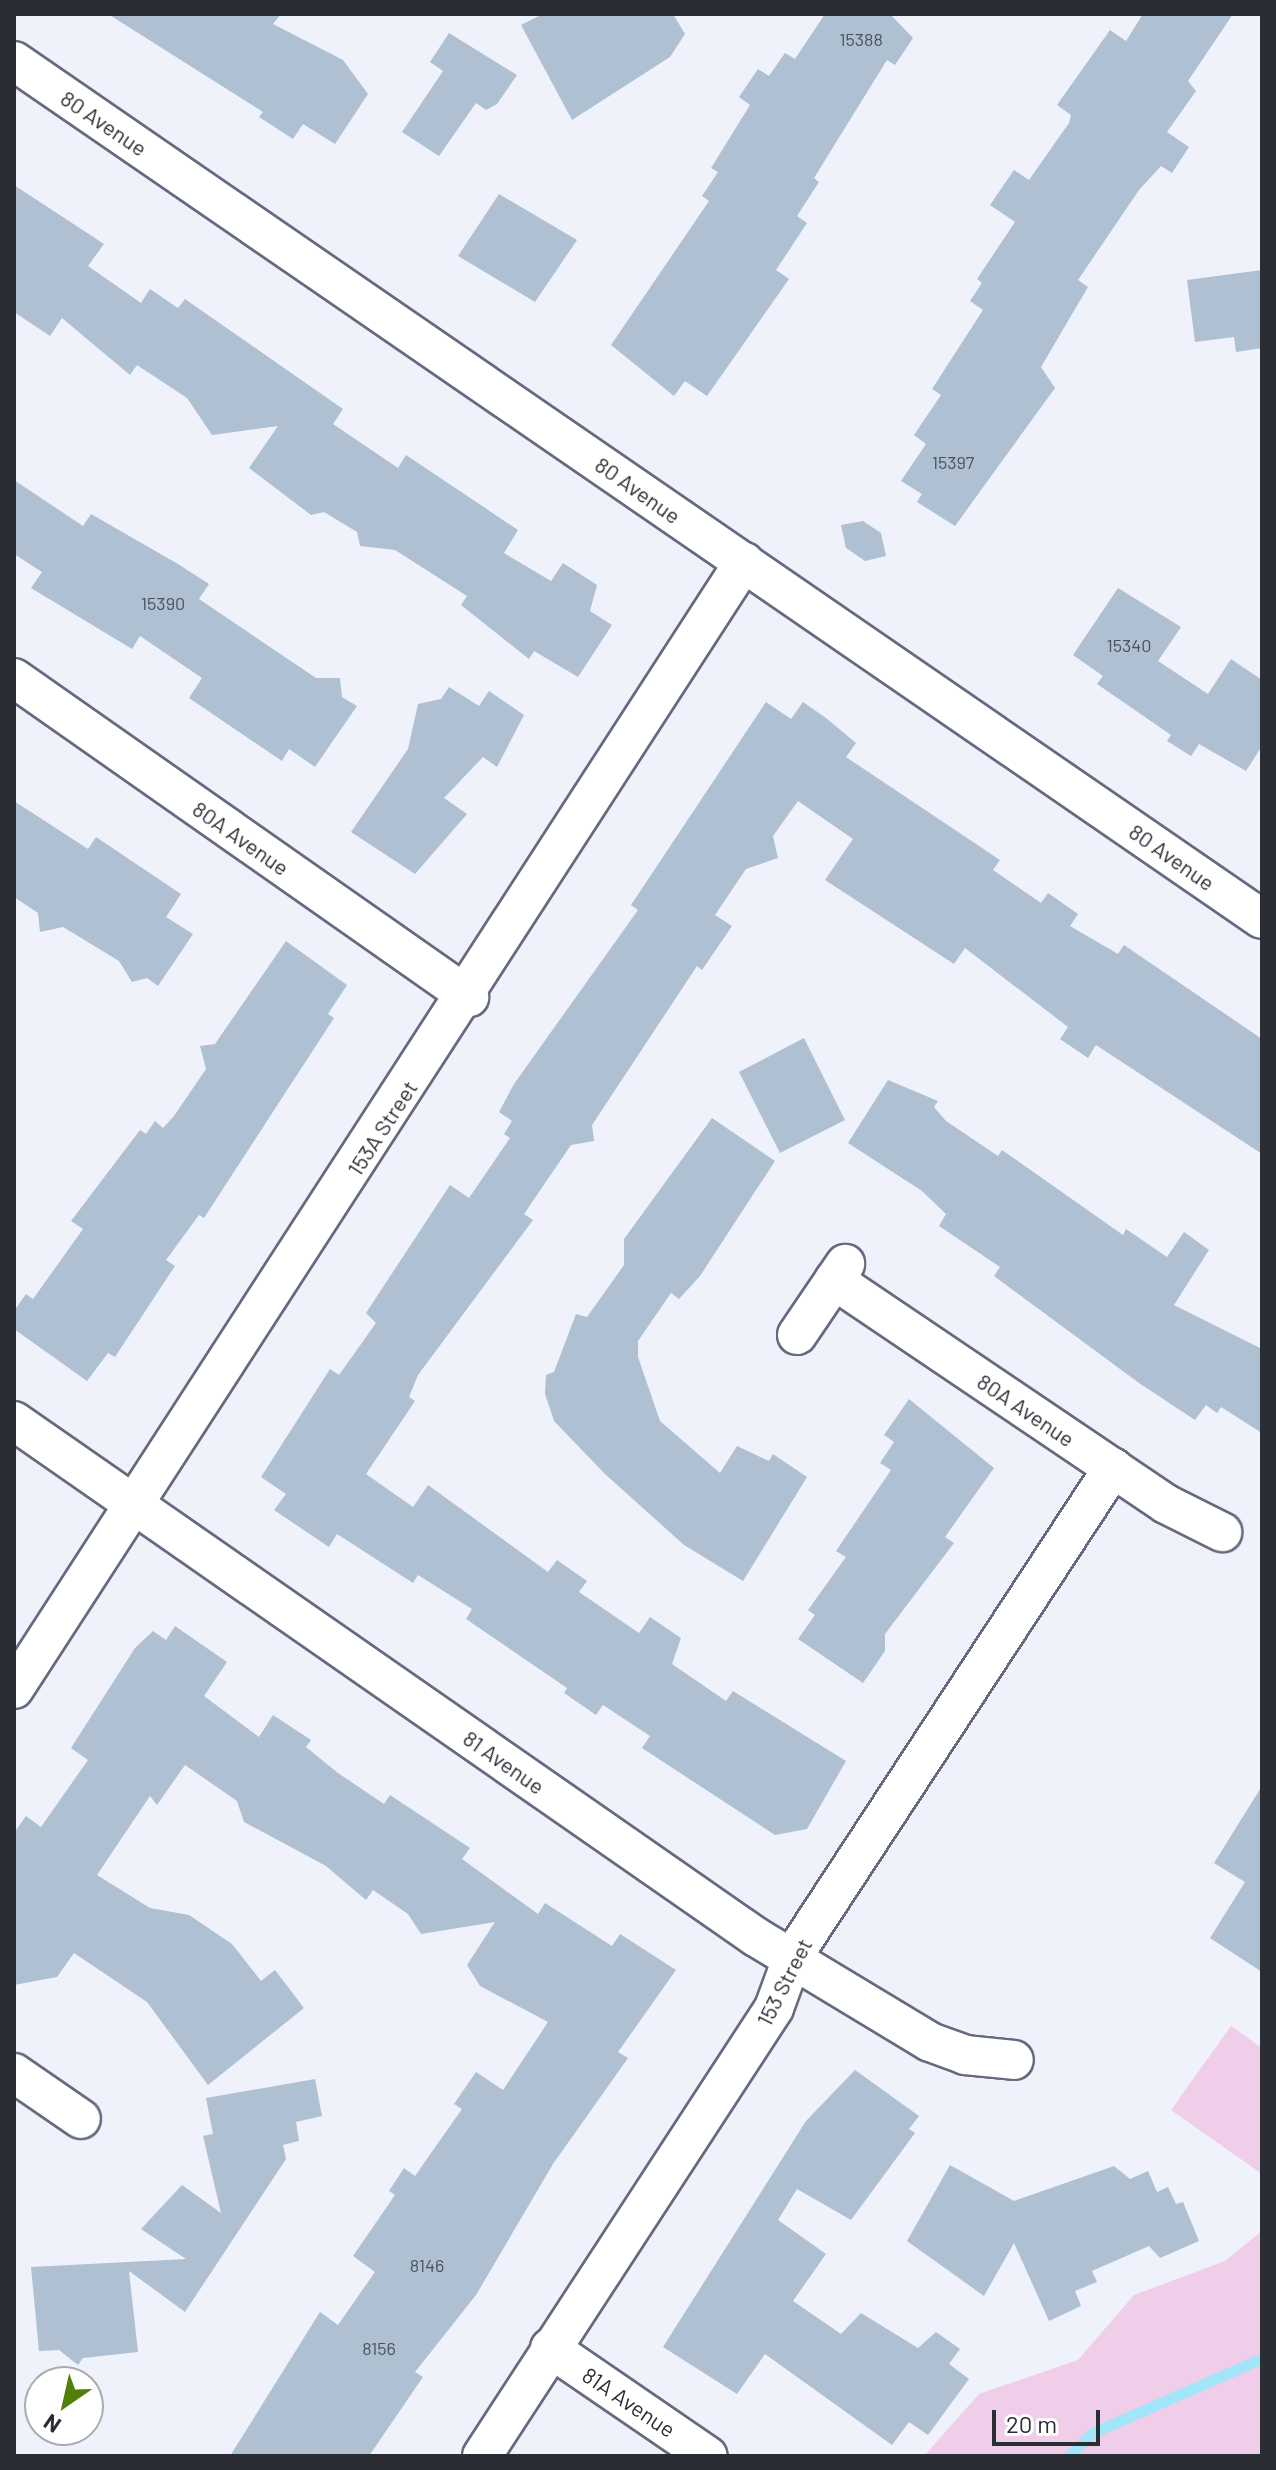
<!DOCTYPE html>
<style>
body{margin:0}
#map{position:relative;width:1276px;height:2470px;overflow:hidden;background:#eff1fb;font-family:Barlow,sans-serif}
div>[style]{position:absolute}
[style*='--x']{left:calc(var(--x)*1px);top:calc(var(--y)*1px);width:calc(var(--w)*1px);rotate:calc(var(--a)*1deg)}
.green>*{inset:0;background:#f0cde8}
.stream>*{height:11px;margin:-5.5px;padding:0 5.5px;transform-origin:5.5px;border-radius:5.5px;background:#a3e5f9}
.building>*{inset:0;background:#aec0d2}
.roads{filter:drop-shadow(2px 0 #666a7e) drop-shadow(-2px 0 #666a7e) drop-shadow(0 2px #666a7e) drop-shadow(0 -2px #666a7e)}
.minor>*{height:38px;margin:-19px;padding:0 19px;transform-origin:19px;border-radius:19px;background:#fff}
span{translate:-50% -50%;white-space:nowrap;text-align:center;line-height:1.15;-webkit-text-stroke:6px #fff;paint-order:stroke}
.number-label{font-size:18px;color:#4c525c}
.number-label span{-webkit-text-stroke-width:0}
.street-label{font-size:22px;color:#2b2d35}
.frame{position:absolute;inset:0;border:16px solid #2b2d35;pointer-events:none}
.north{position:absolute;left:24px;top:2366px;width:80px;height:80px;box-sizing:border-box;background:#fff;border:2px solid #aaabae;border-radius:50%;rotate:214deg;font-size:22px;font-weight:700;line-height:32px;text-align:center;color:#2b2d35}
.north::after{content:'';display:block;margin:auto;width:28px;height:36px;background:#517f0a;clip-path:polygon(50% 0,100% 100%,50% 72%,0 100%)}
.scale{position:absolute;left:992px;top:2410px;width:108px;height:36px;box-sizing:border-box;border:4px solid #2b2d35;border-top:0;padding-left:10px;font-size:24px;line-height:28px;white-space:nowrap;color:#2b2d35;-webkit-text-stroke:6px #fff;paint-order:stroke}
</style>
<div id="map">
<div class="green">
<div style="clip-path:polygon(1231px 2026px,1262px 2048px,1262px 2174px,1171px 2110px)"></div>
<div style="clip-path:polygon(1262px 2231px,1262px 2456px,924px 2456px,979px 2394px,1078px 2360px,1134px 2295px,1225px 2261px)"></div>
</div>
<div class="stream">
<div style="--x:1068;--y:2456;--w:33;--a:-44"></div>
<div style="--x:1092;--y:2433;--w:186;--a:-23.8"></div>
</div>
<div class="building">
<div style="clip-path:polygon(108px 14px,281px 14px,273px 24px,343px 60px,368px 94px,335px 144px,303px 124px,293px 139px,259px 117px,263px 112px)"></div>
<div style="clip-path:polygon(543px 14px,673px 14px,685px 34px,670px 57px,572px 120px,521px 25px)"></div>
<div style="clip-path:polygon(825px 14px,890px 14px,913px 38px,895px 65px,887px 60px,814px 178px,819px 182px,797px 216px,807px 223px,776px 270px,789px 279px,707px 396px,685px 381px,674px 396px,611px 345px,709px 201px,702px 196px,718px 172px,711px 168px,750px 105px,739px 97px,758px 69px,769px 76px,785px 53px,795px 59px)"></div>
<div style="clip-path:polygon(1143px 14px,1233px 14px,1188px 81px,1196px 91px,1167px 132px,1189px 147px,1172px 173px,1161px 166px,1139px 190px,1078px 280px,1088px 287px,1041px 367px,1055px 388px,955px 526px,917px 502px,922px 494px,901px 481px,926px 444px,914px 435px,941px 395px,932px 389px,983px 310px,970px 301px,982px 283px,977px 279px,1015px 222px,990px 205px,1014px 170px,1029px 180px,1069px 123px,1071px 115px,1057px 105px,1110px 30px,1126px 41px)"></div>
<div style="clip-path:polygon(449px 33px,517px 75px,497px 104px,486px 110px,476px 103px,439px 156px,402px 132px,443px 71px,430px 62px)"></div>
<div style="clip-path:polygon(14px 185px,104px 244px,88px 266px,141px 303px,150px 289px,178px 308px,185px 299px,343px 409px,333px 424px,398px 468px,406px 455px,518px 530px,504px 553px,551px 581px,563px 563px,597px 585px,590px 611px,612px 625px,578px 677px,534px 651px,529px 659px,461px 605px,467px 596px,395px 550px,360px 546px,357px 532px,324px 512px,311px 515px,249px 468px,278px 426px,212px 435px,187px 398px,137px 365px,130px 375px,62px 318px,50px 336px,14px 312px)"></div>
<div style="clip-path:polygon(499px 194px,577px 240px,535px 302px,458px 256px)"></div>
<div style="clip-path:polygon(1262px 270px,1262px 348px,1236px 352px,1234px 337px,1195px 342px,1187px 280px)"></div>
<div style="clip-path:polygon(14px 480px,83px 526px,91px 514px,178px 564px,209px 584px,199px 599px,316px 678px,340px 678px,342px 697px,357px 706px,315px 767px,289px 749px,282px 761px,189px 698px,202px 678px,140px 636px,132px 649px,31px 588px,42px 572px,14px 554px)"></div>
<div style="clip-path:polygon(863px 521px,881px 533px,886px 556px,865px 561px,846px 548px,841px 525px)"></div>
<div style="clip-path:polygon(1118px 588px,1181px 627px,1158px 661px,1208px 694px,1231px 659px,1262px 680px,1262px 746px,1246px 771px,1199px 744px,1191px 756px,1167px 741px,1171px 735px,1097px 684px,1103px 676px,1073px 655px)"></div>
<div style="clip-path:polygon(449px 687px,479px 706px,489px 691px,524px 715px,497px 767px,483px 757px,444px 798px,467px 814px,415px 874px,351px 832px,408px 749px,418px 704px,441px 699px)"></div>
<div style="clip-path:polygon(766px 702px,791px 719px,803px 702px,826px 718px,856px 743px,846px 757px,1000px 860px,993px 870px,1041px 903px,1048px 893px,1078px 914px,1070px 926px,1118px 954px,1124px 945px,1262px 1039px,1262px 1154px,1096px 1045px,1088px 1058px,1060px 1039px,1068px 1027px,965px 948px,954px 964px,825px 880px,853px 839px,798px 801px,773px 836px,778px 858px,746px 869px,715px 915px,732px 926px,702px 970px,697px 966px,592px 1125px,594px 1141px,571px 1145px,524px 1214px,533px 1220px,418px 1375px,409px 1397px,415px 1401px,366px 1474px,413px 1507px,428px 1485px,548px 1572px,557px 1560px,587px 1581px,579px 1592px,639px 1633px,650px 1617px,681px 1638px,672px 1664px,726px 1701px,733px 1691px,846px 1761px,807px 1829px,775px 1835px,642px 1748px,650px 1736px,603px 1705px,596px 1715px,564px 1693px,567px 1688px,466px 1619px,472px 1609px,418px 1575px,413px 1583px,337px 1534px,329px 1547px,274px 1510px,286px 1494px,261px 1477px,330px 1369px,339px 1375px,376px 1323px,366px 1313px,450px 1185px,469px 1198px,510px 1138px,504px 1134px,512px 1121px,499px 1112px,514px 1084px,638px 910px,631px 905px)"></div>
<div style="clip-path:polygon(14px 801px,88px 849px,96px 837px,181px 894px,166px 917px,193px 934px,158px 986px,147px 978px,132px 982px,119px 961px,63px 927px,40px 932px,38px 913px,14px 897px)"></div>
<div style="clip-path:polygon(286px 941px,347px 985px,328px 1014px,334px 1018px,204px 1218px,199px 1215px,166px 1260px,175px 1266px,115px 1357px,108px 1353px,87px 1381px,14px 1329px,14px 1311px,26px 1294px,33px 1299px,83px 1229px,71px 1221px,140px 1130px,146px 1134px,155px 1121px,163px 1128px,174px 1116px,206px 1069px,200px 1046px,215px 1044px)"></div>
<div style="clip-path:polygon(804px 1038px,845px 1120px,780px 1153px,739px 1072px)"></div>
<div style="clip-path:polygon(888px 1080px,938px 1101px,934px 1107px,946px 1121px,998px 1156px,1002px 1150px,1123px 1235px,1126px 1229px,1167px 1257px,1184px 1232px,1209px 1250px,1174px 1305px,1262px 1349px,1262px 1433px,1221px 1407px,1217px 1413px,1206px 1405px,1195px 1420px,1139px 1383px,994px 1276px,1000px 1267px,939px 1226px,946px 1214px,922px 1191px,848px 1143px)"></div>
<div style="clip-path:polygon(712px 1118px,775px 1161px,700px 1276px,679px 1299px,671px 1293px,638px 1341px,638px 1357px,660px 1421px,720px 1473px,737px 1446px,769px 1461px,773px 1454px,807px 1477px,743px 1581px,684px 1545px,605px 1474px,554px 1421px,545px 1394px,546px 1375px,554px 1372px,576px 1314px,587px 1317px,624px 1265px,624px 1239px)"></div>
<div style="clip-path:polygon(909px 1399px,994px 1468px,945px 1537px,954px 1543px,885px 1634px,885px 1651px,863px 1683px,798px 1639px,815px 1615px,808px 1610px,846px 1557px,836px 1551px,891px 1470px,880px 1463px,894px 1442px,884px 1435px)"></div>
<div style="clip-path:polygon(175px 1626px,227px 1662px,204px 1696px,259px 1737px,273px 1715px,311px 1740px,306px 1747px,338px 1773px,384px 1804px,390px 1795px,470px 1848px,462px 1859px,538px 1914px,545px 1903px,612px 1946px,620px 1934px,676px 1970px,618px 2052px,628px 2058px,553px 2164px,476px 2295px,415px 2372px,423px 2377px,369px 2456px,230px 2456px,320px 2312px,338px 2325px,375px 2272px,353px 2256px,395px 2195px,389px 2191px,404px 2168px,415px 2176px,462px 2109px,454px 2104px,476px 2072px,503px 2090px,548px 2022px,480px 1986px,467px 1965px,495px 1922px,421px 1934px,408px 1914px,373px 1890px,366px 1900px,326px 1866px,244px 1822px,237px 1801px,185px 1765px,157px 1805px,150px 1796px,97px 1875px,150px 1908px,189px 1915px,232px 1944px,261px 1981px,275px 1970px,304px 2008px,208px 2085px,147px 2002px,74px 1953px,57px 1977px,14px 1985px,14px 1833px,26px 1816px,41px 1827px,88px 1760px,71px 1748px,135px 1648px,153px 1631px,166px 1640px)"></div>
<div style="clip-path:polygon(1262px 1786px,1262px 1972px,1210px 1938px,1245px 1882px,1214px 1863px)"></div>
<div style="clip-path:polygon(855px 2070px,919px 2116px,909px 2129px,915px 2133px,851px 2220px,797px 2189px,778px 2220px,826px 2254px,793px 2301px,841px 2334px,861px 2313px,918px 2348px,936px 2332px,960px 2349px,949px 2364px,969px 2379px,928px 2435px,909px 2422px,892px 2445px,765px 2354px,737px 2394px,663px 2347px,806px 2121px)"></div>
<div style="clip-path:polygon(315px 2079px,322px 2116px,296px 2122px,299px 2141px,283px 2145px,286px 2159px,185px 2312px,129px 2271px,138px 2352px,83px 2358px,78px 2365px,59px 2350px,39px 2351px,31px 2267px,186px 2259px,141px 2229px,182px 2185px,221px 2213px,203px 2136px,213px 2134px,206px 2098px)"></div>
<div style="clip-path:polygon(950px 2165px,1014px 2201px,1114px 2166px,1130px 2179px,1148px 2171px,1157px 2192px,1168px 2187px,1176px 2204px,1183px 2202px,1199px 2241px,1160px 2258px,1149px 2246px,1092px 2271px,1097px 2282px,1075px 2291px,1081px 2306px,1049px 2321px,1014px 2243px,984px 2296px,907px 2241px)"></div>
</div>
<div class="roads">
<div class="minor">
<div style="--x:14;--y:61;--w:1514;--a:34.51"></div>
<div style="--x:14;--y:678;--w:556;--a:35.03"></div>
<div style="--x:834;--y:1280;--w:400;--a:34"></div>
<div style="--x:1166;--y:1504;--w:63;--a:26.6"></div>
<div style="--x:797;--y:1335;--w:86;--a:-55.9"></div>
<div style="--x:14;--y:1421;--w:904;--a:34.82"></div>
<div style="--x:756;--y:1937;--w:203;--a:31.1"></div>
<div style="--x:930;--y:2042;--w:37;--a:20"></div>
<div style="--x:965;--y:2055;--w:49;--a:5.8"></div>
<div style="--x:14;--y:1689;--w:1343;--a:-57.07"></div>
<div style="--x:14;--y:2073;--w:81;--a:34.5"></div>
<div style="--x:550;--y:2348;--w:191;--a:34.4"></div>
<div style="--x:482;--y:2456;--w:535;--a:-56.9"></div>
<div style="--x:774;--y:2008;--w:55;--a:-69.9"></div>
<div style="--x:793;--y:1956;--w:584;--a:-56.75"></div>
</div>
</div>
<div class="number-label">
<span style="left:861px;top:39px">15388</span>
<span style="left:953px;top:462px">15397</span>
<span style="left:163px;top:603px">15390</span>
<span style="left:1129px;top:645px">15340</span>
<span style="left:427px;top:2265px">8146</span>
<span style="left:379px;top:2348px">8156</span>
</div>
<div class="street-label">
<span style="left:104px;top:123px;rotate:34deg">80 Avenue</span>
<span style="left:638px;top:490px;rotate:35deg">80 Avenue</span>
<span style="left:241px;top:838px;rotate:35deg">80A Avenue</span>
<span style="left:1172px;top:857px;rotate:35deg">80 Avenue</span>
<span style="left:382px;top:1128px;rotate:-57deg">153A Street</span>
<span style="left:1026px;top:1410px;rotate:34deg">80A Avenue</span>
<span style="left:504px;top:1762px;rotate:35deg">81 Avenue</span>
<span style="left:784px;top:1982px;rotate:-63deg">153 Street</span>
<span style="left:629px;top:2402px;rotate:34deg">81A Avenue</span>
</div>
<div class="frame"></div>
<div class="north">N</div>
<div class="scale">20 m</div>
</div>
